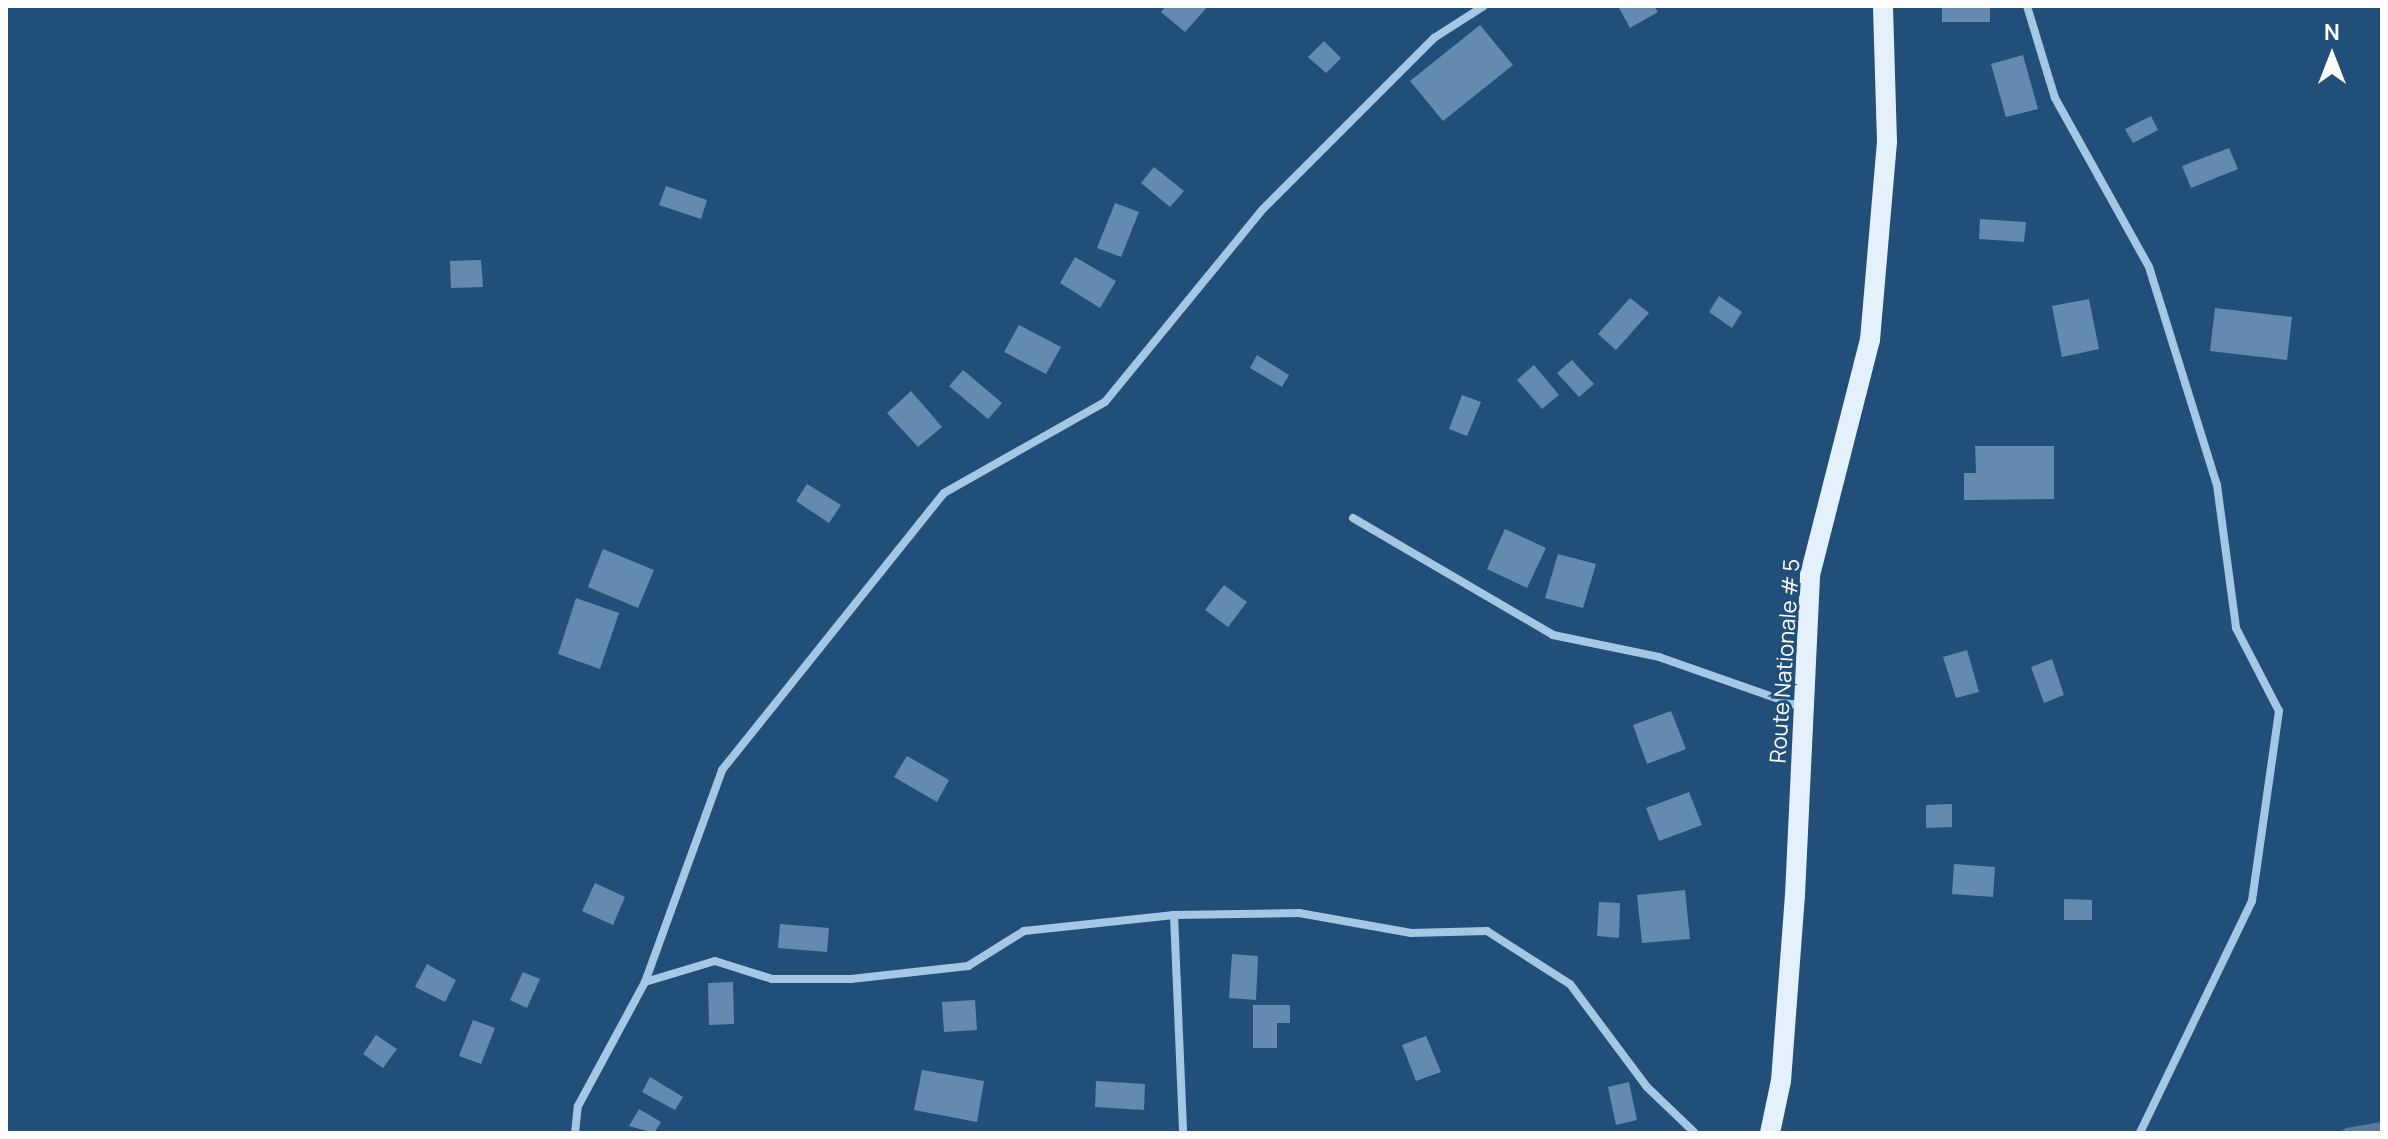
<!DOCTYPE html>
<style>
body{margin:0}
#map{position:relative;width:2388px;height:1139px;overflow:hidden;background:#224f79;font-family:Manrope,sans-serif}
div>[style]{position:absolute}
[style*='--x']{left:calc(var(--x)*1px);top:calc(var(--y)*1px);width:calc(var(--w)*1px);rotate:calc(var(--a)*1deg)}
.stream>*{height:11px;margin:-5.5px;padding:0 5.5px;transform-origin:5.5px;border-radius:5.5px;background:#597a99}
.building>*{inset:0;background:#638baf}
.minor>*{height:8px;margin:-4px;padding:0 4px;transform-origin:4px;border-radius:4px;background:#a4c7e4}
.primary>*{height:20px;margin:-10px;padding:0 10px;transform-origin:10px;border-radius:10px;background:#e4f0fc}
span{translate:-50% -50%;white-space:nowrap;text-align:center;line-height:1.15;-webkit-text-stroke:6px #224f79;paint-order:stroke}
.street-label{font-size:22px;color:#fff}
.frame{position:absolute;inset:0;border:8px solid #fff;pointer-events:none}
.north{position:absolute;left:2292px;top:16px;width:80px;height:80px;-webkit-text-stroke:6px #224f79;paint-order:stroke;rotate:0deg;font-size:22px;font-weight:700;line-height:32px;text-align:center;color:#fff}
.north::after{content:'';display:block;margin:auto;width:28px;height:36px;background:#fff;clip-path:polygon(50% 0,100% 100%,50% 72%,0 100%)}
</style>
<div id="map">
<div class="stream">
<div style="--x:2347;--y:1133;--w:36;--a:-10"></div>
</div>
<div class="building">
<div style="clip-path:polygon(1166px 6px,1208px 6px,1185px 32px,1161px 12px)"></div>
<div style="clip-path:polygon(1618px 6px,1654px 6px,1658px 12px,1630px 28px)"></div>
<div style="clip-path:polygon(1942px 6px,1990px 6px,1990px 22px,1942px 22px)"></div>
<div style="clip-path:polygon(1480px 25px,1513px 65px,1443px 121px,1410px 81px)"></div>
<div style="clip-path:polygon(1324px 41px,1341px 58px,1326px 73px,1308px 57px)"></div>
<div style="clip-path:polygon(2023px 55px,2038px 109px,2006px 117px,1991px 64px)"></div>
<div style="clip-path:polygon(2151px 116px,2158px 130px,2133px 143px,2125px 129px)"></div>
<div style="clip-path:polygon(2229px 148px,2238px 169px,2191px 188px,2182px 166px)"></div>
<div style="clip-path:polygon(1154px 167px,1184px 191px,1170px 207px,1141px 183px)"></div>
<div style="clip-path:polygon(666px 186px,707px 200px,701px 219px,659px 205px)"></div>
<div style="clip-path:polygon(1115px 203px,1139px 212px,1121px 257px,1097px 248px)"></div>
<div style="clip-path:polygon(1980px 219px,2026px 222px,2024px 242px,1979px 239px)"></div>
<div style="clip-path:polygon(1075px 257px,1116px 281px,1100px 308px,1060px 283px)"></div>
<div style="clip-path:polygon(481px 260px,483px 287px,451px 288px,450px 261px)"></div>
<div style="clip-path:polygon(1719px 296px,1742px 312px,1732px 328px,1709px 312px)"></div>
<div style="clip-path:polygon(1630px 298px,1649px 313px,1616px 350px,1598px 334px)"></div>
<div style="clip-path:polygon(2089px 299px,2099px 349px,2062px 357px,2052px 306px)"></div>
<div style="clip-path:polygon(2215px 308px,2292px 317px,2287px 360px,2210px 351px)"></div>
<div style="clip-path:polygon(1019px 325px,1061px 347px,1046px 374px,1004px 352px)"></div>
<div style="clip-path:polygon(1257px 355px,1289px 375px,1282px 387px,1250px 368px)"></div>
<div style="clip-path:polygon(1572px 360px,1594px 384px,1579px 397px,1557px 373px)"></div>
<div style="clip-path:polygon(1534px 365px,1559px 395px,1542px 409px,1517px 380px)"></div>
<div style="clip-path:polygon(963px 370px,1002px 403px,988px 419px,949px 386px)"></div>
<div style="clip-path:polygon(911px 391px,942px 427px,918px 447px,887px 413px)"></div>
<div style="clip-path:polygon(1462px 395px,1481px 402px,1467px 436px,1449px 429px)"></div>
<div style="clip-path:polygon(1975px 446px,2054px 446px,2054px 499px,1964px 500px,1964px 473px,1976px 473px)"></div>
<div style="clip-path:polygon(807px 484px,841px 505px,829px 523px,796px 501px)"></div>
<div style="clip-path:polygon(1505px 529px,1546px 548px,1527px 588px,1487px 569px)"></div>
<div style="clip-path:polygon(603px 549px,654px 570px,638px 608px,588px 587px)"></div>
<div style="clip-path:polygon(1558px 554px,1596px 564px,1583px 608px,1545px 598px)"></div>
<div style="clip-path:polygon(1224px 585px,1247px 602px,1228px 627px,1205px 610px)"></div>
<div style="clip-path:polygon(576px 598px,619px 613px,600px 669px,558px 654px)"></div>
<div style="clip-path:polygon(1967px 650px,1979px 692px,1956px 698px,1943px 657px)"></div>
<div style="clip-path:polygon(2052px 659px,2064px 695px,2044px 703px,2031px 667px)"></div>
<div style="clip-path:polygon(1671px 711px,1686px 749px,1647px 764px,1633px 725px)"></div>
<div style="clip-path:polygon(907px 756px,949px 780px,937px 802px,894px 777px)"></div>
<div style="clip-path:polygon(1689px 792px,1702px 825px,1659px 841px,1646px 808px)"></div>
<div style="clip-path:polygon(1952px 804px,1952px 827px,1926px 828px,1926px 805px)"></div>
<div style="clip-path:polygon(1954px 864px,1995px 867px,1993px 897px,1952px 894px)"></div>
<div style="clip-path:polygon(595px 883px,625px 897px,613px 925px,582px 911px)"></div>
<div style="clip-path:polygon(1685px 890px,1690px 939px,1642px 943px,1637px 895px)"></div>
<div style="clip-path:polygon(2064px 899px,2092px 900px,2092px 920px,2064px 920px)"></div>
<div style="clip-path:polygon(1599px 902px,1620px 903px,1619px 938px,1597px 936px)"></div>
<div style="clip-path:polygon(780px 924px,829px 928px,827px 952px,778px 948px)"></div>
<div style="clip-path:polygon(1232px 954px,1258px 956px,1256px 1000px,1229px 998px)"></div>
<div style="clip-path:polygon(427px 964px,456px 980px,445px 1002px,415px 987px)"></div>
<div style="clip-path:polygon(523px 972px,540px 979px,527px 1008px,510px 1000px)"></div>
<div style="clip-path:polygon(733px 982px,734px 1024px,709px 1025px,708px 983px)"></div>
<div style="clip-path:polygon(975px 1000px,977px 1030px,944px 1032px,942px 1002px)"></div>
<div style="clip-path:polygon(1253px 1005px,1290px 1005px,1290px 1023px,1277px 1023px,1277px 1048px,1253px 1048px)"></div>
<div style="clip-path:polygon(473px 1020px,495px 1028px,481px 1064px,459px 1056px)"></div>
<div style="clip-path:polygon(376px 1035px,397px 1049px,383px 1068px,363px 1054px)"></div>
<div style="clip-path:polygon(1426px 1036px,1441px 1072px,1416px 1081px,1402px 1045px)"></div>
<div style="clip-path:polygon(922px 1070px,984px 1081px,977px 1122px,914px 1110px)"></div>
<div style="clip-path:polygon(650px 1077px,683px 1097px,675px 1110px,642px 1092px)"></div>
<div style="clip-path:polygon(1096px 1081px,1145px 1084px,1144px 1110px,1095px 1107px)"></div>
<div style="clip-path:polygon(1629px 1082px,1637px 1120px,1616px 1125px,1608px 1087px)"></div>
<div style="clip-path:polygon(639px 1109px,661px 1122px,654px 1133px,629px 1126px)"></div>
</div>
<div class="minor">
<div style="--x:2027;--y:6;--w:96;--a:73.1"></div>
<div style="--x:2055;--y:98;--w:193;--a:60.9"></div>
<div style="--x:2149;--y:267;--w:228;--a:72.7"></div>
<div style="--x:2217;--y:485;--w:144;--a:82.4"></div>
<div style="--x:2236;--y:628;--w:93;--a:62.6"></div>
<div style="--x:2279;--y:711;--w:192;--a:98.1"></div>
<div style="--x:2252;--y:901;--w:258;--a:115.8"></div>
<div style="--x:1353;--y:518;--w:232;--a:30.3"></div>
<div style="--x:1553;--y:635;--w:108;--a:11.7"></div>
<div style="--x:1659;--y:657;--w:151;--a:19.4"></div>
<div style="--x:1174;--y:915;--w:218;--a:87.6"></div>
<div style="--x:645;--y:982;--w:73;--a:-16.7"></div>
<div style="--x:715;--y:961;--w:60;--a:17.5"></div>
<div style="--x:772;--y:979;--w:79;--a:0"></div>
<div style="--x:851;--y:979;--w:118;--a:-6.3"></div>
<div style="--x:968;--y:966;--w:66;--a:-32"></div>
<div style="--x:1024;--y:931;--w:151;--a:-6.1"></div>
<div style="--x:1174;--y:915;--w:125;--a:-0.9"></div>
<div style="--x:1299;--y:913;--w:114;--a:10.1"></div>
<div style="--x:1411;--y:933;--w:76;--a:-1.5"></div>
<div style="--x:1487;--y:931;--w:98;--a:32.6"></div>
<div style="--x:1570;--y:984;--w:129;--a:53.2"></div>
<div style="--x:1647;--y:1087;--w:66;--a:43.8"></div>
<div style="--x:575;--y:1133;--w:27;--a:-84"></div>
<div style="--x:578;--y:1106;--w:141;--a:-61.6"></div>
<div style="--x:645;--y:982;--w:226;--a:-70"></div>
<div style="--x:722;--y:770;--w:355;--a:-51.3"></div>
<div style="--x:944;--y:493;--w:185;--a:-29.5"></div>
<div style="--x:1105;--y:402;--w:249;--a:-50.7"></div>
<div style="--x:1263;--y:209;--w:242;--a:-45"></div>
<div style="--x:1434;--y:38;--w:59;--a:-32.6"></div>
</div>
<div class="primary">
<div style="--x:1770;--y:1133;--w:53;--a:-78.1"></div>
<div style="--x:1781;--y:1081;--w:187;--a:-85.7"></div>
<div style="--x:1795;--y:895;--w:320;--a:-87.3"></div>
<div style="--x:1810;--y:575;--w:243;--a:-75.7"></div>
<div style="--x:1870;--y:340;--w:199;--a:-85.1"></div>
<div style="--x:1887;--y:142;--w:136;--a:-91.7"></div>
</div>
<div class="street-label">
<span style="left:1785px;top:661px;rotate:-86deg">Route Nationale # 5</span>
</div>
<div class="frame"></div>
<div class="north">N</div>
</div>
